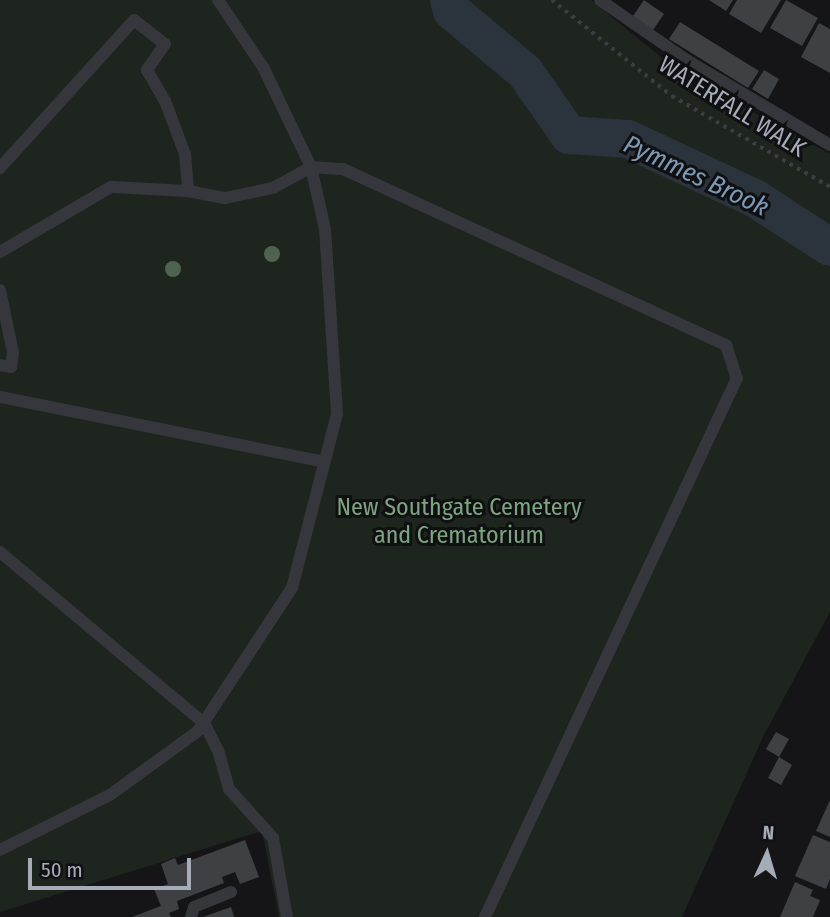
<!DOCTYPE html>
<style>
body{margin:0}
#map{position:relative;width:830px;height:917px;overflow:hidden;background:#151517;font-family:"Fira Sans Condensed",sans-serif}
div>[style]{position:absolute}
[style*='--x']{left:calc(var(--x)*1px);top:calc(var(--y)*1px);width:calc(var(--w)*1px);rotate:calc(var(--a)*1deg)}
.green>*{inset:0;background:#1d251e}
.river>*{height:38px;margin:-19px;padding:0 19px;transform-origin:19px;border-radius:19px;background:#2b343c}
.building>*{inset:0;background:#3f4044}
.path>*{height:3.5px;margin-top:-1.75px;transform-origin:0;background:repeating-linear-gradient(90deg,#3c3e43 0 3.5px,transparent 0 8.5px)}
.lane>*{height:12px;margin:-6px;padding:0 6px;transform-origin:6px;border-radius:6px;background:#36373c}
.trees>*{width:16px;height:16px;margin:-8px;border-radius:50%;background:#4e6451}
span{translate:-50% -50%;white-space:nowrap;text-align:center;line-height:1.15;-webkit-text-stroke:6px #101012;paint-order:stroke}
.street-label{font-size:24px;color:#a6abb8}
.park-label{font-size:24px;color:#7ca480}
.water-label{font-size:26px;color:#7c99b5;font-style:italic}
.north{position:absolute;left:732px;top:819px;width:70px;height:70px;-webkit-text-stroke:5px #101012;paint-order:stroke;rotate:4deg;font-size:19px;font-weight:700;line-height:28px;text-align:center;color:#a6abb8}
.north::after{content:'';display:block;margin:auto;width:24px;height:32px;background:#a6abb8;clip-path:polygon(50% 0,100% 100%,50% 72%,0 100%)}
.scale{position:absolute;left:28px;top:858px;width:163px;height:32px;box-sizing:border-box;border:4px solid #a6abb8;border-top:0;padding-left:9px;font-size:21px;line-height:24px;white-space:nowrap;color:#a6abb8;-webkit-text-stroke:5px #101012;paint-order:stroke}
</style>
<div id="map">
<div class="green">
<div style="clip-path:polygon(0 0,591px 0,678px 71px,830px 154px,830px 612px,763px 737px,682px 917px,279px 917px,262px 831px,0 912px)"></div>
</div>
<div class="river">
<div style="--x:449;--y:0;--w:11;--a:75"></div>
<div style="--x:452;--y:11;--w:95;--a:39.9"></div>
<div style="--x:525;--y:72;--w:77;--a:55.1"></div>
<div style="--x:569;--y:135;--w:59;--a:3.9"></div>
<div style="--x:628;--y:139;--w:141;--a:25.1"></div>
<div style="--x:756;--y:199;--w:88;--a:33"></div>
</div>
<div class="building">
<div style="clip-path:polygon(644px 0,664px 14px,653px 30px,633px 16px)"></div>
<div style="clip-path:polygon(709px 0,733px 0,726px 11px)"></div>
<div style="clip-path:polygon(737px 0,781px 0,761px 33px,729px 14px)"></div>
<div style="clip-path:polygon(786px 0,818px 18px,802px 46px,770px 28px)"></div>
<div style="clip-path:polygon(680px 22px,759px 71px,748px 88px,669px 39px)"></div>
<div style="clip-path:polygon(819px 23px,830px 29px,830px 73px,801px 57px)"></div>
<div style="clip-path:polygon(764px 70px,779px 79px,768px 99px,752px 89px)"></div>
<div style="clip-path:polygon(776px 732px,789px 739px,779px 757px,766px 749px)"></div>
<div style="clip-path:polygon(779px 757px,792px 765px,781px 785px,768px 778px)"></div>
<div style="clip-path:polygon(830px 800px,830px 837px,816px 831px)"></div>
<div style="clip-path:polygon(813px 835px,830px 842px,830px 879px,826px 889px,795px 876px)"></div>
<div style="clip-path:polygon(245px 840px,259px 877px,240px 884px,235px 872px,222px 877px,224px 883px,177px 901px,179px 909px,169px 913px,171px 917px,132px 917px,161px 906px,154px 889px,168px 884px,161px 864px,175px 858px,178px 865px)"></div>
<div style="clip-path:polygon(795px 882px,813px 890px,810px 896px,820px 900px,813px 917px,780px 917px)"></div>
<div style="clip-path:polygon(231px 907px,234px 917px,203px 917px)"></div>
</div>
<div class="path">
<div style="--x:552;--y:0;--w:154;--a:38.7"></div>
<div style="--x:672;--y:96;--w:182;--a:29.9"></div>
</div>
<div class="lane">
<div style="--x:600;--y:0;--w:107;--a:34.7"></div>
<div style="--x:688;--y:61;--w:165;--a:30.6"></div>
<div style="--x:0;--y:168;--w:200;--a:-47.8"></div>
<div style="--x:134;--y:20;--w:39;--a:38"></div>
<div style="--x:165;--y:44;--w:32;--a:125"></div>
<div style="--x:147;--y:70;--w:36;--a:60"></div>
<div style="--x:165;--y:101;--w:57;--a:69.3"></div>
<div style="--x:185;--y:154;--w:37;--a:85"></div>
<div style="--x:0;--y:252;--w:129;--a:-30.4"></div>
<div style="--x:111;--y:187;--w:77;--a:3"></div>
<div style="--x:188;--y:191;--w:38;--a:11"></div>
<div style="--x:225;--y:198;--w:49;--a:-11.8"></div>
<div style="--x:273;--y:188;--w:43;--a:-28.9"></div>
<div style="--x:311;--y:167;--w:32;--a:4"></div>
<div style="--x:343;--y:169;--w:422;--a:24.7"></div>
<div style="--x:726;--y:345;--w:35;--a:72"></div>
<div style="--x:737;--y:378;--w:595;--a:115.06"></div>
<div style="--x:0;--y:290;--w:64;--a:78.3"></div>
<div style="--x:13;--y:353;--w:14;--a:98"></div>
<div style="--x:11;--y:367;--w:11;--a:-170"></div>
<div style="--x:0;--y:397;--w:331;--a:11.3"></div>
<div style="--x:0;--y:552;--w:266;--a:40"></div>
<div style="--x:204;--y:723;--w:30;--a:63"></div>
<div style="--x:218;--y:750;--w:41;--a:74.2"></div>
<div style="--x:229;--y:789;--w:66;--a:48.1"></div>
<div style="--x:273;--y:838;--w:80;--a:80"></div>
<div style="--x:0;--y:850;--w:123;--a:-26.6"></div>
<div style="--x:110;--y:795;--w:109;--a:-36"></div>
<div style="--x:198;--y:731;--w:171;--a:-56.7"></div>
<div style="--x:292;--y:588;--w:180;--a:-75.5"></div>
<div style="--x:337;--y:414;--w:185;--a:-93.7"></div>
<div style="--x:325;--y:229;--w:64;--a:-102.7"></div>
<div style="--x:311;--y:167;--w:111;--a:-115.6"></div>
<div style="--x:263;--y:67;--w:81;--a:-123.9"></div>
<div style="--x:191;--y:917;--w:10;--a:-73"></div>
<div style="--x:194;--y:907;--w:40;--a:-22"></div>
</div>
<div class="trees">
<div style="left:272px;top:254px"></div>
<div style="left:173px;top:269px"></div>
</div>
<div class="street-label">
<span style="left:732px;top:107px;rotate:32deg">WATERFALL WALK</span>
</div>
<div class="park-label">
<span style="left:459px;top:522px">New Southgate Cemetery<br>and Crematorium</span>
</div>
<div class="water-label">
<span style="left:696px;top:176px;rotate:25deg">Pymmes Brook</span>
</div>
<div class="north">N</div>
<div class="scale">50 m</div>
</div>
